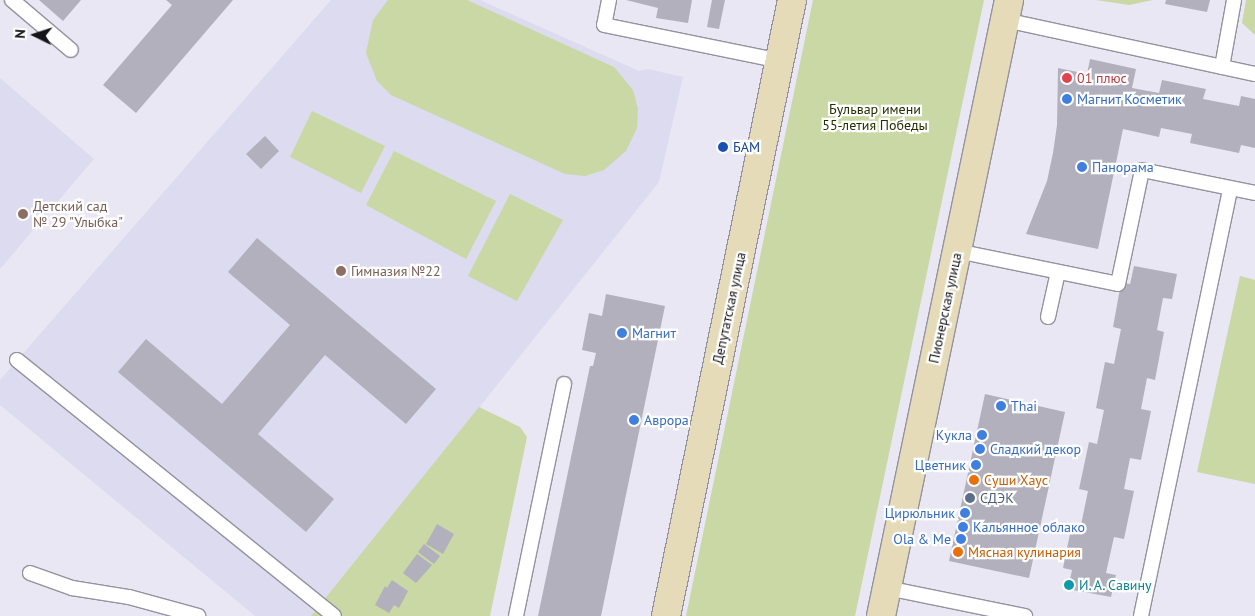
<!DOCTYPE html>
<meta charset="utf-8">
<style>
body{margin:0}
#map{position:relative;width:1255px;height:616px;overflow:hidden;background:#e9e7f4;font-family:"PT Sans",sans-serif}
div>[style]{position:absolute}
[style*='--x']{left:calc(var(--x)*1px);top:calc(var(--y)*1px);width:calc(var(--w)*1px);rotate:calc(var(--a)*1deg)}
.built>*{inset:0;background:#dddbef}
.green>*{inset:0;background:#c9d8a4}
.building>*{inset:0;background:#b1b0bc}
.roads{filter:drop-shadow(1px 0 #93929e) drop-shadow(-1px 0 #93929e) drop-shadow(0 1px #93929e) drop-shadow(0 -1px #93929e)}
.service>*{height:14px;margin:-7px;padding:0 7px;transform-origin:7px;border-radius:7px;background:#fff}
.secondary>*{height:28px;margin:-14px;padding:0 14px;transform-origin:14px;border-radius:14px;background:#e5dbb9}
.dots>*{width:14px;height:14px;translate:-50% -50%;box-sizing:border-box;border:2px solid #fff;border-radius:50%}
span{translate:-50% -50%;white-space:nowrap;text-align:center;line-height:1.15;-webkit-text-stroke:4.5px #fff;paint-order:stroke}
.health-label{font-size:14px;color:#be3a42}
.left{translate:0 -50%;text-align:left}
.shop-label{font-size:14px;color:#366cbe}
.right{translate:-100% -50%;text-align:right}
.park-label{font-size:14px;color:#262f02}
.transit-label{font-size:14px;color:#164399}
.education-label{font-size:14px;color:#785e54}
.street-label{font-size:14px;color:#151519}
.food-label{font-size:14px;color:#c56008}
.service-label{font-size:14px;color:#4e5e75}
.culture-label{font-size:14px;color:#0d838f}
.north{position:absolute;left:10px;top:10px;width:50px;height:50px;-webkit-text-stroke:4px #fff;paint-order:stroke;rotate:274deg;font-size:14px;font-weight:700;line-height:20px;text-align:center;color:#151519}
.north::after{content:'';display:block;margin:auto;width:18px;height:22px;background:#151519;clip-path:polygon(50% 0,100% 100%,50% 72%,0 100%)}
</style>
<div id="map">
<div class="built">
<div style="clip-path:polygon(331px 0,480px 0,639px 71px,648px 69px,683px 77px,659px 182px,320px 607px,311px 616px,255px 616px,0 405px,0 380px)"></div>
<div style="clip-path:polygon(0 78px,94px 159px,0 269px)"></div>
</div>
<div class="green">
<div style="clip-path:polygon(388px 0,467px 0,614px 67px,633px 90px,638px 109px,637px 128px,626px 151px,604px 170px,585px 176px,565px 174px,391px 95px,377px 81px,366px 53px,373px 20px)"></div>
<div style="clip-path:polygon(813px 0,984px 0,855px 616px,686px 616px)"></div>
<div style="clip-path:polygon(1096px 0,1153px 0,1129px 5px)"></div>
<div style="clip-path:polygon(1246px 0,1255px 0,1255px 35px,1242px 23px)"></div>
<div style="clip-path:polygon(312px 111px,385px 146px,361px 193px,290px 157px)"></div>
<div style="clip-path:polygon(394px 151px,496px 201px,466px 259px,366px 205px)"></div>
<div style="clip-path:polygon(510px 194px,563px 220px,517px 301px,468px 276px)"></div>
<div style="clip-path:polygon(1240px 276px,1255px 280px,1255px 484px,1197px 472px)"></div>
<div style="clip-path:polygon(479px 407px,520px 427px,527px 437px,490px 616px,311px 616px)"></div>
</div>
<div class="building">
<div style="clip-path:polygon(39px 0,81px 0,63px 21px)"></div>
<div style="clip-path:polygon(166px 0,233px 0,136px 113px,103px 85px,172px 5px)"></div>
<div style="clip-path:polygon(626px 0,692px 0,688px 23px,656px 18px,658px 8px)"></div>
<div style="clip-path:polygon(712px 0,725px 0,719px 29px,707px 27px)"></div>
<div style="clip-path:polygon(1166px 0,1210px 0,1207px 12px,1165px 4px)"></div>
<div style="clip-path:polygon(1090px 59px,1136px 69px,1132px 88px,1159px 93px,1162px 80px,1206px 89px,1203px 99px,1239px 106px,1241px 96px,1255px 99px,1255px 148px,1241px 145px,1239px 153px,1190px 143px,1192px 134px,1161px 128px,1159px 137px,1123px 129px,1098px 249px,1026px 234px,1047px 181px,1053px 153px,1057px 125px,1058px 68px,1087px 74px)"></div>
<div style="clip-path:polygon(265px 136px,279px 151px,261px 169px,246px 154px)"></div>
<div style="clip-path:polygon(257px 238px,436px 389px,406px 424px,325px 355px,258px 434px,334px 499px,306px 532px,118px 372px,146px 339px,222px 404px,290px 325px,228px 272px)"></div>
<div style="clip-path:polygon(1134px 266px,1177px 274px,1172px 299px,1163px 298px,1157px 330px,1164px 332px,1155px 380px,1147px 378px,1141px 409px,1151px 411px,1141px 460px,1130px 458px,1124px 489px,1134px 491px,1124px 539px,1114px 537px,1106px 573px,1116px 575px,1111px 597px,1068px 589px,1072px 570px,1063px 568px,1072px 524px,1081px 525px,1088px 491px,1079px 489px,1089px 442px,1097px 444px,1104px 410px,1096px 408px,1105px 362px,1114px 364px,1121px 329px,1113px 327px,1121px 283px,1130px 284px)"></div>
<div style="clip-path:polygon(606px 294px,665px 306px,601px 616px,538px 616px,590px 366px,593px 366px,596px 353px,582px 350px,589px 313px,602px 316px)"></div>
<div style="clip-path:polygon(985px 394px,1065px 412px,1029px 578px,949px 561px)"></div>
<div style="clip-path:polygon(437px 524px,454px 534px,443px 554px,426px 544px)"></div>
<div style="clip-path:polygon(424px 544px,440px 556px,434px 564px,418px 552px)"></div>
<div style="clip-path:polygon(417px 554px,432px 565px,416px 583px,403px 573px)"></div>
<div style="clip-path:polygon(392px 580px,408px 591px,399px 608px,394px 605px,389px 613px,375px 605px,385px 586px,387px 588px)"></div>
</div>
<div class="roads">
<div class="service">
<div style="--x:12;--y:0;--w:77;--a:40.3"></div>
<div style="--x:609;--y:0;--w:25;--a:101"></div>
<div style="--x:604;--y:25;--w:181;--a:11.5"></div>
<div style="--x:1005;--y:20;--w:256;--a:12.2"></div>
<div style="--x:1222;--y:67;--w:68;--a:-79.8"></div>
<div style="--x:957;--y:251;--w:164;--a:11.6"></div>
<div style="--x:1118;--y:284;--w:116;--a:-78.1"></div>
<div style="--x:1142;--y:170;--w:115;--a:11.5"></div>
<div style="--x:1048;--y:317;--w:46;--a:-77.5"></div>
<div style="--x:17;--y:360;--w:407;--a:38.9"></div>
<div style="--x:30;--y:573;--w:45;--a:19.7"></div>
<div style="--x:72;--y:588;--w:58;--a:9"></div>
<div style="--x:129;--y:597;--w:72;--a:15.4"></div>
<div style="--x:887;--y:588;--w:141;--a:11.5"></div>
<div style="--x:516;--y:616;--w:237;--a:-78.3"></div>
<div style="--x:1141;--y:616;--w:436;--a:-78.2"></div>
</div>
<div class="secondary">
<div style="--x:666;--y:616;--w:629;--a:-78.44"></div>
<div style="--x:881;--y:616;--w:629;--a:-78.26"></div>
</div>
</div>
<div class="dots">
<div style="left:1067px;top:78px;background:#e0444e"></div>
<div style="left:1067px;top:99px;background:#3f7fe0"></div>
<div style="left:723px;top:147px;background:#1a4fb4"></div>
<div style="left:1082px;top:167px;background:#3f7fe0"></div>
<div style="left:23px;top:214px;background:#8d6e63"></div>
<div style="left:341px;top:271px;background:#8d6e63"></div>
<div style="left:622px;top:333px;background:#3f7fe0"></div>
<div style="left:1001px;top:406px;background:#3f7fe0"></div>
<div style="left:634px;top:420px;background:#3f7fe0"></div>
<div style="left:982px;top:435px;background:#3f7fe0"></div>
<div style="left:980px;top:449px;background:#3f7fe0"></div>
<div style="left:976px;top:465px;background:#3f7fe0"></div>
<div style="left:974px;top:480px;background:#e8710a"></div>
<div style="left:970px;top:498px;background:#5c6f8a"></div>
<div style="left:965px;top:513px;background:#3f7fe0"></div>
<div style="left:963px;top:527px;background:#3f7fe0"></div>
<div style="left:961px;top:539px;background:#3f7fe0"></div>
<div style="left:958px;top:552px;background:#e8710a"></div>
<div style="left:1069px;top:585px;background:#0f9aa8"></div>
</div>
<div class="health-label">
<span class="left" style="left:1077px;top:78px">01 плюс</span>
</div>
<div class="shop-label">
<span class="left" style="left:1077px;top:99px">Магнит Косметик</span>
<span class="left" style="left:1092px;top:167px">Панорама</span>
<span class="left" style="left:632px;top:333px">Магнит</span>
<span class="left" style="left:1011px;top:406px">Thai</span>
<span class="left" style="left:644px;top:420px">Аврора</span>
<span class="right" style="left:972px;top:435px">Кукла</span>
<span class="left" style="left:990px;top:449px">Сладкий декор</span>
<span class="right" style="left:966px;top:465px">Цветник</span>
<span class="right" style="left:955px;top:513px">Цирюльник</span>
<span class="left" style="left:973px;top:527px">Кальянное облако</span>
<span class="right" style="left:951px;top:539px">Ola &amp; Me</span>
</div>
<div class="park-label">
<span style="left:875px;top:117px">Бульвар имени<br>55-летия Победы</span>
</div>
<div class="transit-label">
<span class="left" style="left:733px;top:147px">БАМ</span>
</div>
<div class="education-label">
<span class="left" style="left:33px;top:214px">Детский сад<br>№ 29 "Улыбка"</span>
<span class="left" style="left:351px;top:271px">Гимназия №22</span>
</div>
<div class="street-label">
<span style="left:729px;top:308px;rotate:-78deg">Депутатская улица</span>
<span style="left:945px;top:308px;rotate:-78deg">Пионерская улица</span>
</div>
<div class="food-label">
<span class="left" style="left:984px;top:480px">Суши Хаус</span>
<span class="left" style="left:968px;top:552px">Мясная кулинария</span>
</div>
<div class="service-label">
<span class="left" style="left:980px;top:498px">СДЭК</span>
</div>
<div class="culture-label">
<span class="left" style="left:1079px;top:585px">И. А. Савину</span>
</div>
<div class="north">N</div>
</div>
